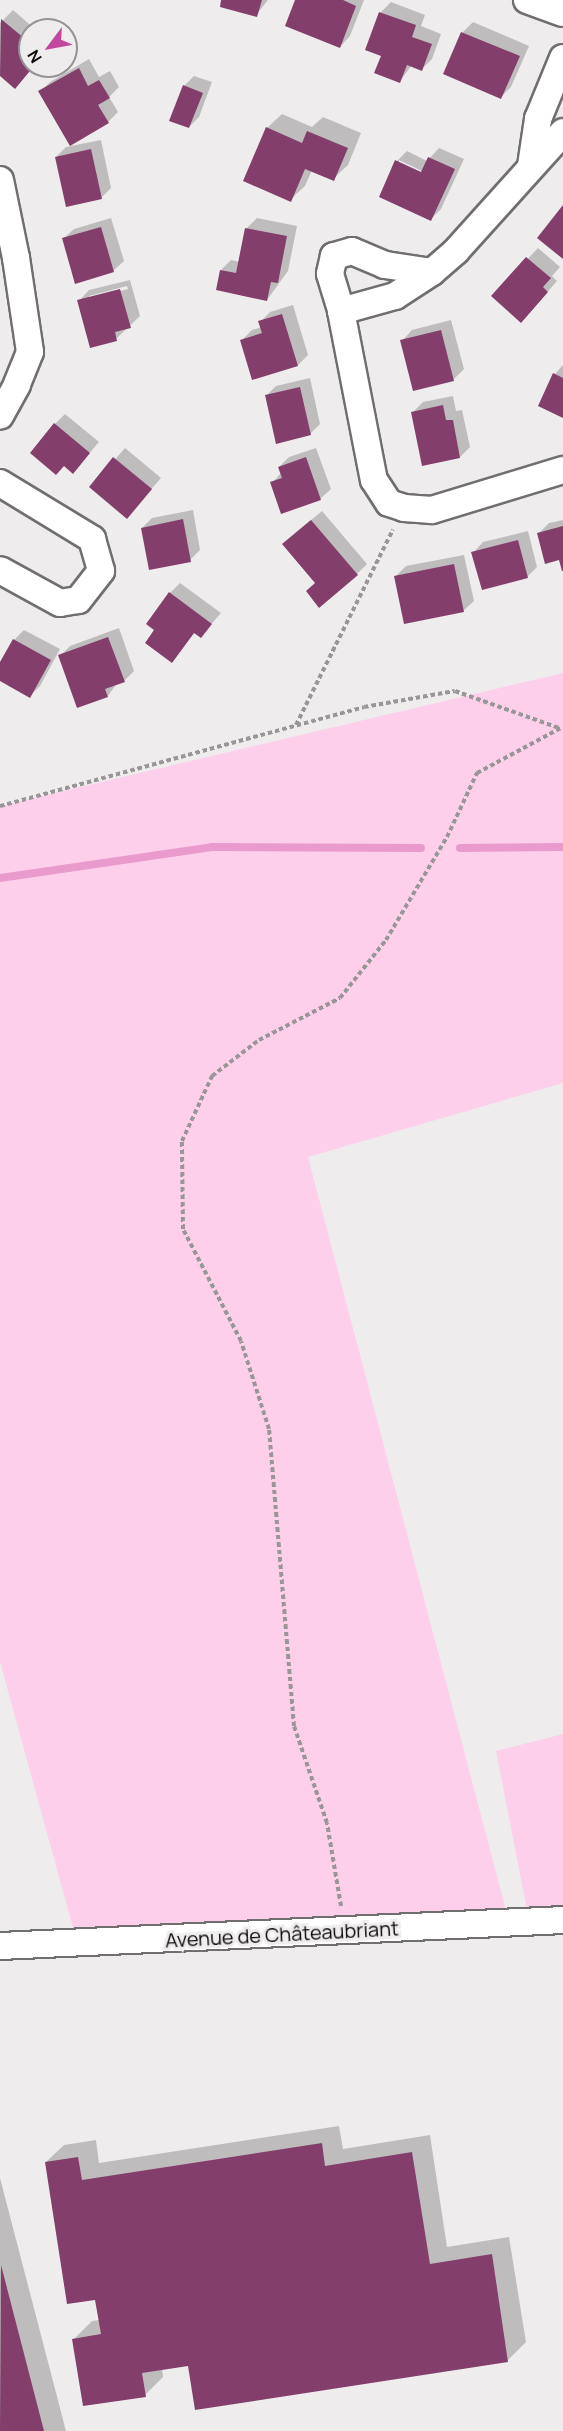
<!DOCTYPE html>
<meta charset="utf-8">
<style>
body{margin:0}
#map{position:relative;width:563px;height:2431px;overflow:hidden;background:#efecee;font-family:Manrope,sans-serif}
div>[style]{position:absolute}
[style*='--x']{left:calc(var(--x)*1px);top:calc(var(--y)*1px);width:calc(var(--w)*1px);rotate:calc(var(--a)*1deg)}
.green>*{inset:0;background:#fdcfeb}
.shadow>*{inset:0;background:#0003}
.stream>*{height:8px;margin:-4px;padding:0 4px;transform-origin:4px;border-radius:4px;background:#e99bcd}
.building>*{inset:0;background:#833e6c}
.path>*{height:4px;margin-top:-2px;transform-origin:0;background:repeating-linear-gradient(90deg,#999698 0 4.5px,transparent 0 7.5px)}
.roads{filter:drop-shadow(2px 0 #716e70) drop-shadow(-2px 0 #716e70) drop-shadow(0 2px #716e70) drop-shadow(0 -2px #716e70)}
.minor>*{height:26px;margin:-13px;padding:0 13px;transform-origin:13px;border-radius:13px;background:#fff}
span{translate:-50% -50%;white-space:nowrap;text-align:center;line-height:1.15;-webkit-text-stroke:6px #efecee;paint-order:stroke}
.street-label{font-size:20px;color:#0d0b0c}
.north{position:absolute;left:18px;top:18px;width:60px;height:60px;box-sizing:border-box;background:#efecee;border:2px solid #959294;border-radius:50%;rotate:238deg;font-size:16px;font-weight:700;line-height:24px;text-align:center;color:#0d0b0c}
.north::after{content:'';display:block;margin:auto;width:21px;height:27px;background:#c1489c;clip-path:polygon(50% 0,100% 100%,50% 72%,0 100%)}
</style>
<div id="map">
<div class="green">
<div style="clip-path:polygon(563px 673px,563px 1083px,308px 1157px,509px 1922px,78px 1946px,0 1662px,0 806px)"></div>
<div style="clip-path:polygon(563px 1734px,563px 1908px,527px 1910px,496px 1751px)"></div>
</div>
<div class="shadow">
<div style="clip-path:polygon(223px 0,268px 0,256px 15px)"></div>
<div style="clip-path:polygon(296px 0,364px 0,350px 36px,340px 47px)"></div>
<div style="clip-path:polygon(391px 2px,425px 15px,421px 26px,441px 34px,432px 59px,422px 69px,412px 65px,400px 81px,383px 55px,367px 50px,381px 12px)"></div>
<div style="clip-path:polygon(13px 10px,36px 30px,30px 30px,30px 66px,34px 66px,15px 87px,0 74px,0 23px)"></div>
<div style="clip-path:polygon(473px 22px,529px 46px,511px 87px,501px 97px,445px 73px,463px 32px)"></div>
<div style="clip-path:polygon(89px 59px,99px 77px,110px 71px,119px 87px,109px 97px,118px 112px,108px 122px,40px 92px,50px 82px)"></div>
<div style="clip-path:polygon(194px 76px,212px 82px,199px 117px,189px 127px,184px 86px)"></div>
<div style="clip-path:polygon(282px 114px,312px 127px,323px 117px,361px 133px,348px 165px,333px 179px,312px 170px,305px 186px,290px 200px,267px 128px)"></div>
<div style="clip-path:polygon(101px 140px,111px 188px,101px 198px,56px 157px,66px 147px)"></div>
<div style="clip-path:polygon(evenodd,439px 148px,464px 159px,441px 209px,431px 219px,397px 161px,407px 151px,427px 161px,439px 148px,399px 160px,428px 174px,427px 177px,399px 164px,399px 160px)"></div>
<div style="clip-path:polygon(111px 218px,124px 261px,113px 271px,63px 239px,74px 229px)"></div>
<div style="clip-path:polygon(257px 218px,297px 226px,288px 271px,267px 300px,221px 270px,231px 260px,240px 262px,247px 228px)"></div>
<div style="clip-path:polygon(538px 248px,560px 267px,552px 276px,557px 281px,531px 311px,493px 296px)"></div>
<div style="clip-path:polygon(evenodd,130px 280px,140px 316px,116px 339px,79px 301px,89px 290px,130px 280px,127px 286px,128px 289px,89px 299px,89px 296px,127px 286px)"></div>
<div style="clip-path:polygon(293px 305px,308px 355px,298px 365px,242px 340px,252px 330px,262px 327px,260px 322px,270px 312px)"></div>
<div style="clip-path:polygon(451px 320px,464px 369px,454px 379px,414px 389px,402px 341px,412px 330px)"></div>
<div style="clip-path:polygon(563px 365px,563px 416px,555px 374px)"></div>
<div style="clip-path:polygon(310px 378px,320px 424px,310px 434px,266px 396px,276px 386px)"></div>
<div style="clip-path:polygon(453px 396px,456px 411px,462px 410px,470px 447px,460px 457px,413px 412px,423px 402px)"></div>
<div style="clip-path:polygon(65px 414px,99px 442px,73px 472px,55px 424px)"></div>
<div style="clip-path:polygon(125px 448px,161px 478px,127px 517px,91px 487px)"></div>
<div style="clip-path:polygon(316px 448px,331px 489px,320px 499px,272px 483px,281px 473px,279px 467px,289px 457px)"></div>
<div style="clip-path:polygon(193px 510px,200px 550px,190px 560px,142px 528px,152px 518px)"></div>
<div style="clip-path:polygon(322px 511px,367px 564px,357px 574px,317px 583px,294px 534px)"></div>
<div style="clip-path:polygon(563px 520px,563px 566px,560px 558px,539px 533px,549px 523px)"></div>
<div style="clip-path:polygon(528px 531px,537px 567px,527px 577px,473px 553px,483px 542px)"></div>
<div style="clip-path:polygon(464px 555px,474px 601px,463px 611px,396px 576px,406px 566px)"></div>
<div style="clip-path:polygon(180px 583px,221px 613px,201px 636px,195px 632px,172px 661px,156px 630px,170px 593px)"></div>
<div style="clip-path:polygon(119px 628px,134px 671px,124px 681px,117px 683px,108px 696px,60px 656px,70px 646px)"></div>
<div style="clip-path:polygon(24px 630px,60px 649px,40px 686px,30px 696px,0 679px,0 665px,14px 640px)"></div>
<div style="clip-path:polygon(339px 2126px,343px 2149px,430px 2135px,447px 2247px,509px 2237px,526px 2342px,508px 2360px,189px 2364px,162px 2368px,163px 2377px,145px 2395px,74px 2339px,92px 2321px,100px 2320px,96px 2298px,46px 2162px,64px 2145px,96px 2140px,99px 2163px)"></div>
<div style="clip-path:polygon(0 2178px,66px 2431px,0 2431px)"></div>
</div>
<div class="stream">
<div style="--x:460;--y:848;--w:103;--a:-0.6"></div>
<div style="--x:0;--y:878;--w:214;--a:-8.3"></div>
<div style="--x:212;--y:847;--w:209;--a:0.3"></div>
</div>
<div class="building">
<div style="clip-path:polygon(221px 0,262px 0,257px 17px,220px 7px)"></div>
<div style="clip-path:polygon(295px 0,343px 0,356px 6px,340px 48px,285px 26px)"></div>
<div style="clip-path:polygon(379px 12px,416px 25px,412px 37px,432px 44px,422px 71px,407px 65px,400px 83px,374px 73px,381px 56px,365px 50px)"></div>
<div style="clip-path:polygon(1px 19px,30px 43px,30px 66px,34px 66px,15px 89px,0 76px)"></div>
<div style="clip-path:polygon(461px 32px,520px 56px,501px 99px,443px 74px)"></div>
<div style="clip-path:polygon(79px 68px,88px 86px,99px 80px,110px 98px,98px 105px,109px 123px,70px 146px,38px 91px)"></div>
<div style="clip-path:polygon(183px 85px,203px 93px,189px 128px,169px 121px)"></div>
<div style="clip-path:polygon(266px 127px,302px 143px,307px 131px,348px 148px,334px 181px,305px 169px,291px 202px,243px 181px)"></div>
<div style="clip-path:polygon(91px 149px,102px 199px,66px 207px,55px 157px)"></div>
<div style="clip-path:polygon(428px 157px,455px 169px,431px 221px,379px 197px,395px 160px,421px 172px)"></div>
<div style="clip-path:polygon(563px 205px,563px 259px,537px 238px)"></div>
<div style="clip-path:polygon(101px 227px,114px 272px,75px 284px,62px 238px)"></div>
<div style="clip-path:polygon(245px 228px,287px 236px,278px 283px,271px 282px,267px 301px,216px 290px,220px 270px,236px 273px)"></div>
<div style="clip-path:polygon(526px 257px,551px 278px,543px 287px,548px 292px,521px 323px,491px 296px)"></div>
<div style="clip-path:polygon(120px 289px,131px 328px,115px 332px,117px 341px,90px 348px,77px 300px)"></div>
<div style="clip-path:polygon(282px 314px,298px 366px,252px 380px,240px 340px,262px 333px,258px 321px)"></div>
<div style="clip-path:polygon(441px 330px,454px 381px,413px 391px,400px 340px)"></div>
<div style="clip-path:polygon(553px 373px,563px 378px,563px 418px,538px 406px)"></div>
<div style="clip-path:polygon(300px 387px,311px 435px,276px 444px,265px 395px)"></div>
<div style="clip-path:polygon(443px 405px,446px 420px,453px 420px,460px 458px,422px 466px,411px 412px)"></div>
<div style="clip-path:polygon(54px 423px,90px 453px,73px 474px,64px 466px,56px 475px,30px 453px)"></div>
<div style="clip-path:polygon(113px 457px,152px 489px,127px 519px,89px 487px)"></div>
<div style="clip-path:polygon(306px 457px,321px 500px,281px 514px,270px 482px,282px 478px,278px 467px)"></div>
<div style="clip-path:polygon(183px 519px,191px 562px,149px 570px,141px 528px)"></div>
<div style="clip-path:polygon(311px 520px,358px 575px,319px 608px,306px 591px,315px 583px,282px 544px)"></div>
<div style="clip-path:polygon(563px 526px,563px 571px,562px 571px,559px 560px,545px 564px,537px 533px)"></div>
<div style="clip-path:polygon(518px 540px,528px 578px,482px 590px,471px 552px)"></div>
<div style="clip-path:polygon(454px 564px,464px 612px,404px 624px,394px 576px)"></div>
<div style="clip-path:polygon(169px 592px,212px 624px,201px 638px,194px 633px,172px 663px,145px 643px,154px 630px,146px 624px)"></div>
<div style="clip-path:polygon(108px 637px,125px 682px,105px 689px,108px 697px,77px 708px,58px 655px)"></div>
<div style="clip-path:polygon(13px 639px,51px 660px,30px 698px,0 681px,0 662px)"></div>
<div style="clip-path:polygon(322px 2143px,325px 2166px,412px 2152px,430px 2264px,492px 2254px,508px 2362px,195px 2410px,188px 2366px,142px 2373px,146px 2397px,83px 2406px,72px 2339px,101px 2334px,95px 2300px,67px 2304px,45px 2162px,78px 2157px,82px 2180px)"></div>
<div style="clip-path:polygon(1px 2265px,44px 2431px,0 2431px)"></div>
</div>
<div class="path">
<div style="--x:296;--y:725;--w:218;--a:-63.6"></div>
<div style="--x:0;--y:806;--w:377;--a:-15.2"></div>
<div style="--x:364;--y:707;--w:92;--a:-10"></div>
<div style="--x:455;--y:691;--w:110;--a:19.6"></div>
<div style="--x:341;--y:1906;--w:84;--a:-99.6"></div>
<div style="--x:327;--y:1823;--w:102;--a:-108.8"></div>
<div style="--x:294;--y:1726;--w:298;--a:-94.8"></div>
<div style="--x:269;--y:1429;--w:92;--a:-107.7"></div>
<div style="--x:241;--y:1341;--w:126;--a:-117.4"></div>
<div style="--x:183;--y:1229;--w:88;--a:-90.7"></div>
<div style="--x:182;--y:1141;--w:72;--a:-65.2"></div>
<div style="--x:212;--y:1076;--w:59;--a:-37.5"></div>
<div style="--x:259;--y:1040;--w:91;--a:-27.4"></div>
<div style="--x:340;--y:998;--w:74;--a:-51.6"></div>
<div style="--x:386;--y:940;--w:120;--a:-59.4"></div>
<div style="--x:447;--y:837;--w:71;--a:-64.9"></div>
<div style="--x:477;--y:773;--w:95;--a:-28.2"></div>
</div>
<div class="roads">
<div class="minor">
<div style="--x:527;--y:0;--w:38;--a:20"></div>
<div style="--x:531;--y:166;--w:48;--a:-81.5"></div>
<div style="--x:538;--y:119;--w:66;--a:-67.7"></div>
<div style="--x:0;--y:180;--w:80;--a:78.4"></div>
<div style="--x:16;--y:258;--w:95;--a:81.5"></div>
<div style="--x:30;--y:352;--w:35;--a:112"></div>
<div style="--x:17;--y:385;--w:35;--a:119"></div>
<div style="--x:432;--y:272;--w:48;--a:-171.5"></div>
<div style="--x:385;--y:265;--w:36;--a:-157"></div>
<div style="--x:352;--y:251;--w:19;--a:164"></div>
<div style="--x:334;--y:256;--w:18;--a:103"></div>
<div style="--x:330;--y:274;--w:39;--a:73"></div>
<div style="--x:341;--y:311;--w:172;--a:79"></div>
<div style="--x:374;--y:480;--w:27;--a:57"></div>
<div style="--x:389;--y:503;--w:16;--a:18"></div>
<div style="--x:404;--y:508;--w:28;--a:4"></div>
<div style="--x:432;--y:510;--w:137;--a:-17"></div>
<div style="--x:341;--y:311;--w:56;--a:-15.5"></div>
<div style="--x:395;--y:296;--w:44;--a:-33"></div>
<div style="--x:432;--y:272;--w:32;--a:-41"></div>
<div style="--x:456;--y:251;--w:160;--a:-48"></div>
<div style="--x:0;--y:483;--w:108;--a:31.3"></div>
<div style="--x:92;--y:539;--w:33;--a:74"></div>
<div style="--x:101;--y:571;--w:37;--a:128"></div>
<div style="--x:78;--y:600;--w:18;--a:171"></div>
<div style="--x:60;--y:603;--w:68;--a:-151.2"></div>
<div style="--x:0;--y:1946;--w:564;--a:-2.64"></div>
</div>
</div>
<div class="street-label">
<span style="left:282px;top:1934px;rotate:-3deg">Avenue de Châteaubriant</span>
</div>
<div class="north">N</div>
</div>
